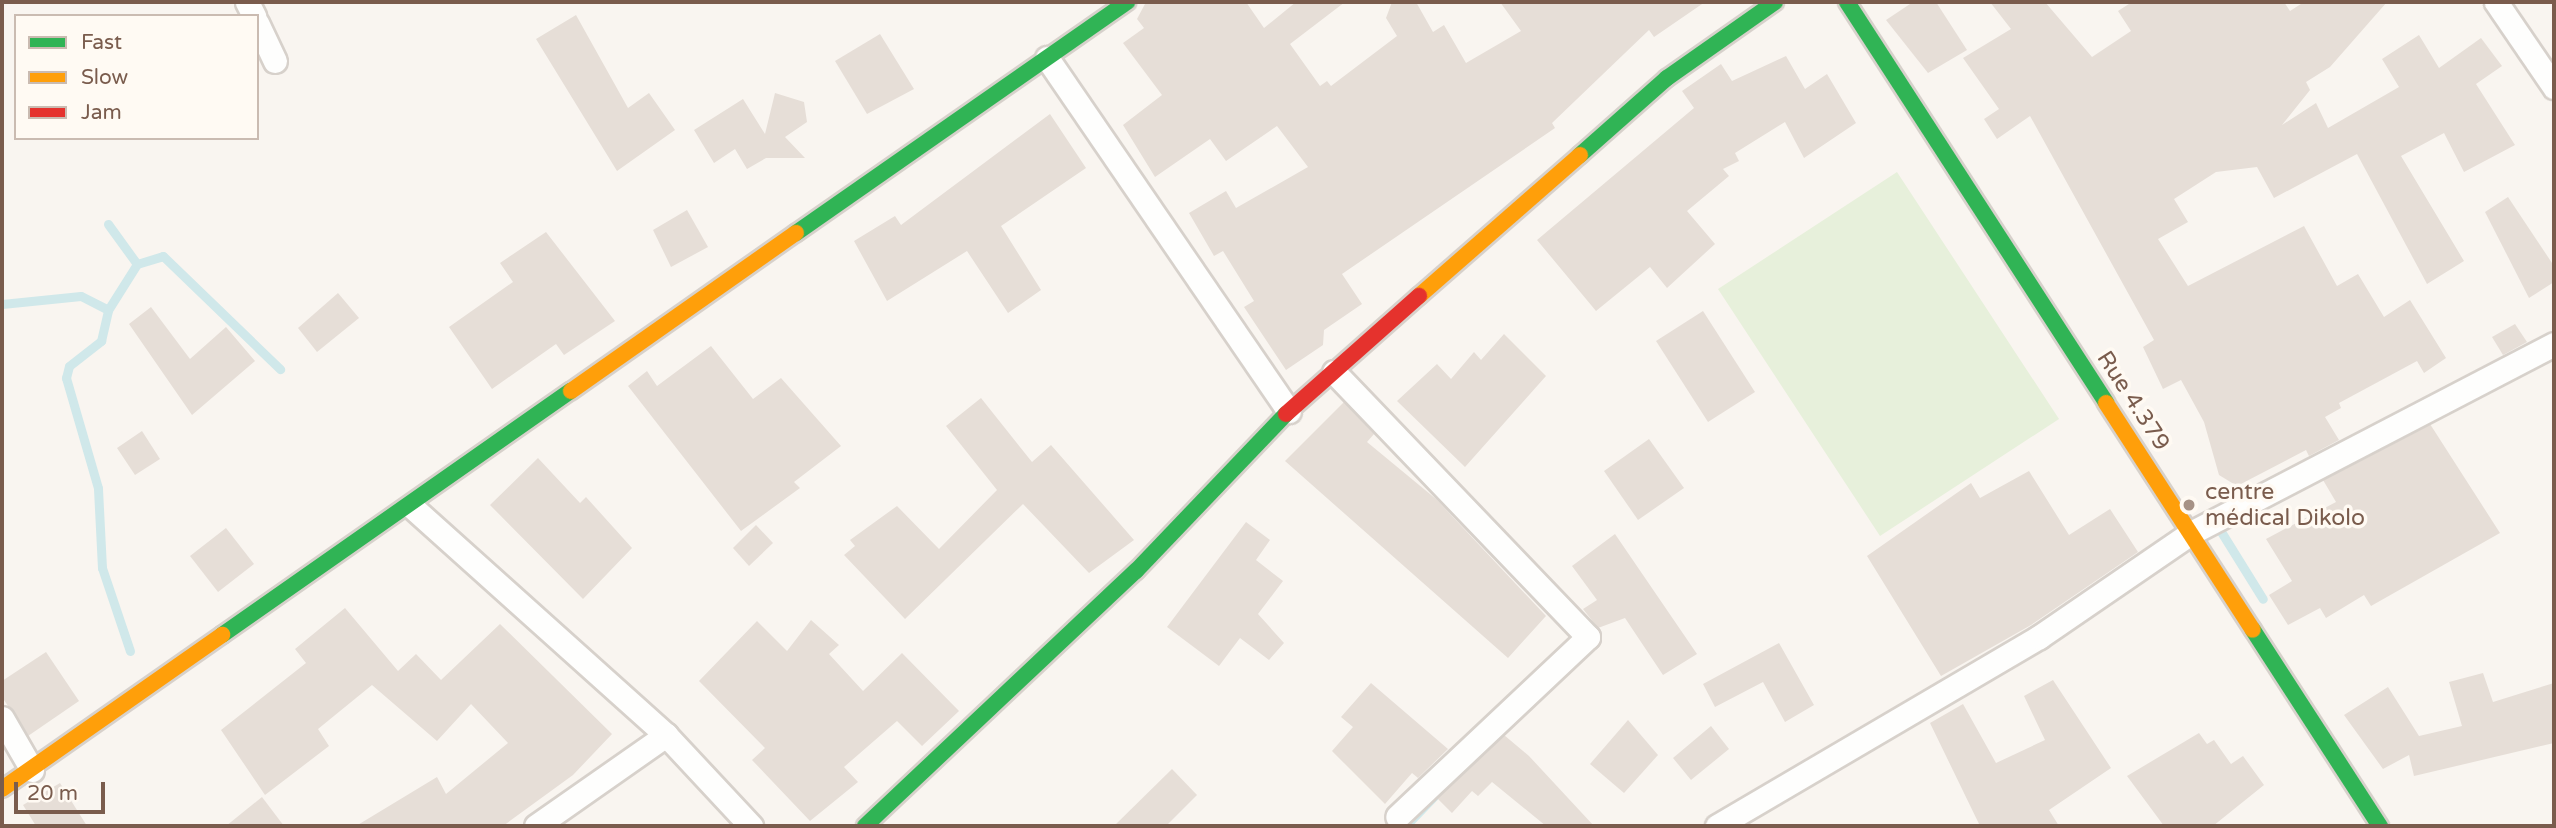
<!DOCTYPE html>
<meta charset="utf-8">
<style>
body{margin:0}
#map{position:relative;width:2556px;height:828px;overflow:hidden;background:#f9f5f0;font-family:"Varela Round",sans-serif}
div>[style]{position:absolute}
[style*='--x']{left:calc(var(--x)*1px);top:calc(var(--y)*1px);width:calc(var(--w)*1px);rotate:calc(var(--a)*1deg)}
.green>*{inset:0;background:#e7f0db}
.stream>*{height:9px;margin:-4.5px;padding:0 4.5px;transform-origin:4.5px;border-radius:4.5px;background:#d0e8ea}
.building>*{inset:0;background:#e6ded7}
.roads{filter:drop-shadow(2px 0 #d7d1cb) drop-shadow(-2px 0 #d7d1cb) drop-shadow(0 2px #d7d1cb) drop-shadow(0 -2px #d7d1cb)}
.street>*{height:23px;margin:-11.5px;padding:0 11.5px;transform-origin:11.5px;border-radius:11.5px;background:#fefefd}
.fast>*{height:16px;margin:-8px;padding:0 8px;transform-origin:8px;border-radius:8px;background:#30b455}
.slow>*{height:16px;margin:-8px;padding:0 8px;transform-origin:8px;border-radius:8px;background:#ff9f0a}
.jam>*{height:16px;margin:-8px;padding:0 8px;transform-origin:8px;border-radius:8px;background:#e5322d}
.dots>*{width:19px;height:19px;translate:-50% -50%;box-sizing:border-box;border:4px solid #fffaf3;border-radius:50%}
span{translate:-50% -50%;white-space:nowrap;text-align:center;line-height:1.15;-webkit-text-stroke:7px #fffaf3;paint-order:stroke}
.street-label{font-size:23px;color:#7a5c4d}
.poi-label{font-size:23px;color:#7a5c4d}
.left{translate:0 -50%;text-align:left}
.frame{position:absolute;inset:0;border:4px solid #7a5c4d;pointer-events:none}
.legend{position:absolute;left:14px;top:14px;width:245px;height:126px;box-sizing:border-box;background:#fffaf3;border:2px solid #cabbb1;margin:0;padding:9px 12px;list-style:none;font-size:21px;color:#7a5c4d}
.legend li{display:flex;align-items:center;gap:14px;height:35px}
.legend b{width:35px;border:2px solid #cabbb1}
.scale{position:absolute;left:14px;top:782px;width:91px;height:32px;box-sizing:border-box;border:4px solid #7a5c4d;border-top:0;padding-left:9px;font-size:21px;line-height:24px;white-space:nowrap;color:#7a5c4d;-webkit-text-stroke:5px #fffaf3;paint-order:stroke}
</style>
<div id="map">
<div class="green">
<div style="clip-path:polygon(1897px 172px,2059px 419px,1880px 536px,1718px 289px)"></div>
</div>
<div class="stream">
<div style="--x:108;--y:224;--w:49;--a:54.1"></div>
<div style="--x:2;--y:304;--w:79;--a:-5.8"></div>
<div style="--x:81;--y:296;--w:30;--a:27"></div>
<div style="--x:2220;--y:530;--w:81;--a:58.1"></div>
<div style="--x:130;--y:651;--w:88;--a:-108.6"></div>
<div style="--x:102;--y:568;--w:80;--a:-92.9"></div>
<div style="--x:98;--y:488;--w:115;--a:-106.2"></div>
<div style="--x:66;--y:378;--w:12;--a:-76"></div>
<div style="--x:69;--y:366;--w:41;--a:-38"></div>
<div style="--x:101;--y:341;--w:32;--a:-77"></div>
<div style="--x:108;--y:310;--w:54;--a:-57.8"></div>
<div style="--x:137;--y:264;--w:27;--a:-17"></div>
<div style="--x:163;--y:256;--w:163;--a:44"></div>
<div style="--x:1409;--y:822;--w:46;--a:-45.9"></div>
</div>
<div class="building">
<div style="clip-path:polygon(1146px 2px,1246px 2px,1264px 28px,1296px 2px,1345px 2px,1290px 44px,1320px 86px,1327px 81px,1331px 86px,1397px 36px,1386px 18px,1392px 2px,1416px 2px,1433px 32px,1444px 25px,1466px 63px,1521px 31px,1500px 2px,1705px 2px,1654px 37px,1649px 30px,1552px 123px,1555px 128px,1342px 274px,1362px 304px,1324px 330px,1323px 345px,1286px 370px,1244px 307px,1254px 301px,1223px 251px,1214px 256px,1189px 213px,1226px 191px,1236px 208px,1308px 167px,1277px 126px,1226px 161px,1210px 139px,1155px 177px,1123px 125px,1162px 95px,1123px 43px,1144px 28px,1137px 19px)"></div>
<div style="clip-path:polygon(1913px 2px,1936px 2px,1967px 50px,1928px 73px,1886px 20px)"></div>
<div style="clip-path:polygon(1990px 2px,2045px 2px,2092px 57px,2131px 31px,2118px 11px,2132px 2px,2284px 2px,2290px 11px,2304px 2px,2387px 2px,2330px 67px,2306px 82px,2310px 90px,2282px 125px,2316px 103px,2328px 128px,2399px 87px,2382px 59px,2419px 35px,2439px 68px,2481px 38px,2502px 66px,2476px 84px,2515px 145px,2464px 172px,2444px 133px,2401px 156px,2464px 261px,2427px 284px,2357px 154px,2274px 198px,2257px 167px,2216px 172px,2174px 199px,2188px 222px,2158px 239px,2188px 286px,2304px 226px,2337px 286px,2358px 274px,2384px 317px,2410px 300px,2446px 358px,2424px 373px,2417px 361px,2339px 403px,2341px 408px,2325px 417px,2339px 440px,2309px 456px,2306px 450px,2237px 486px,2219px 475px,2204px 422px,2181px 380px,2163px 389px,2143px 347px,2154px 340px,2030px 116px,1997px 139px,1984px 119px,1999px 109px,1963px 58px,2011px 29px)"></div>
<div style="clip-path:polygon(576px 15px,628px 108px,649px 93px,675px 130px,617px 171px,536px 39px)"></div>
<div style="clip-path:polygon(880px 34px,914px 89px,867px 114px,835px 61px)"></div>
<div style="clip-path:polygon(1786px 56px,1805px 89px,1827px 74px,1856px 123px,1804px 158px,1785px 122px,1735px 153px,1739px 161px,1723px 169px,1729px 176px,1687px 211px,1715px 244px,1667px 288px,1650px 267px,1596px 311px,1537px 240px,1694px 108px,1682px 91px,1721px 64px,1732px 81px)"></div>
<div style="clip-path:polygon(775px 93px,804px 102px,807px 122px,785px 137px,805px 158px,766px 158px,747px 169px,735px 149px,714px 163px,694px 130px,743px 99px,765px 134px)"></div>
<div style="clip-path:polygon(1050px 114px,1086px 168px,1001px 226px,1041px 290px,1008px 313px,967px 251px,887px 301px,854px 241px,895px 216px,901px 225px)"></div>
<div style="clip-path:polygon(2508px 197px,2554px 266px,2554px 282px,2529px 298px,2485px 212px)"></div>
<div style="clip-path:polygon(687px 210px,708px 247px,671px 267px,653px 230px)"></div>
<div style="clip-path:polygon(546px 232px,615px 321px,564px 355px,556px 344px,492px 389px,449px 327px,513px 282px,500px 263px)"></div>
<div style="clip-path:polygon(338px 293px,359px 318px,317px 352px,298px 328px)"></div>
<div style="clip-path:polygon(151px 307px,190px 359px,226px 327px,255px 361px,192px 415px,129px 324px)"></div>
<div style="clip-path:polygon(1703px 311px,1755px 392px,1708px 422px,1656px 341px)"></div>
<div style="clip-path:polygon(2515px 324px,2527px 342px,2503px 355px,2492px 337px)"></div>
<div style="clip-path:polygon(1504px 334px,1546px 376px,1465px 467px,1397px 401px,1437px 364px,1451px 379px,1474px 352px,1481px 360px)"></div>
<div style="clip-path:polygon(711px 346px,753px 399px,781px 378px,841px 446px,794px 482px,800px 488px,741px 531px,628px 386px,647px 371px,657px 386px)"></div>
<div style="clip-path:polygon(981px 398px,1032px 462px,1051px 445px,1134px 540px,1089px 573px,1023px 504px,905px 619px,844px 555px,855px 546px,850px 540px,897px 506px,939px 549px,997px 490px,946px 426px)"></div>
<div style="clip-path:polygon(1344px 402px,1374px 434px,1367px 442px,1436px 499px,1546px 616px,1508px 658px,1285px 461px)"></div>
<div style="clip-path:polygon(2430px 424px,2500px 533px,2371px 606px,2364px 595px,2326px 618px,2320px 608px,2288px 625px,2269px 595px,2292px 581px,2266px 539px,2336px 502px,2323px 480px)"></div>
<div style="clip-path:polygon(142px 431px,160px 459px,135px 475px,117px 448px)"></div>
<div style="clip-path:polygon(1649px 439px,1684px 488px,1638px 520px,1604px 471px)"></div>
<div style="clip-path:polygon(538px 458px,580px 503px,586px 497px,632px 548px,583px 599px,490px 505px)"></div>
<div style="clip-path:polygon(2029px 471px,2069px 535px,2110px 509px,2138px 552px,2031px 625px,1941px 676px,1867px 556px,1971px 483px,1980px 498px)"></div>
<div style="clip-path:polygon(1246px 522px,1270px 540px,1256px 560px,1283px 581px,1258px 614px,1284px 643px,1269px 660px,1240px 638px,1219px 666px,1167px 627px)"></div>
<div style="clip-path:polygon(756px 525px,773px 543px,749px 566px,733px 548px)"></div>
<div style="clip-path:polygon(226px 528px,254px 564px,218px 592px,190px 556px)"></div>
<div style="clip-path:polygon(1615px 534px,1697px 654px,1663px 675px,1625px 618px,1598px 628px,1583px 609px,1597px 600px,1572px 566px)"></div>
<div style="clip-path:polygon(345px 608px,398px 671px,416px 654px,441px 680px,500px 624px,612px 734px,573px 775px,503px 826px,356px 826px,437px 777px,446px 794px,508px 743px,471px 704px,437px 741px,372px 685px,318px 729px,329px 746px,265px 795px,221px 730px,306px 663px,295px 649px)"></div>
<div style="clip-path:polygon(811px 620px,839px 645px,829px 654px,863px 691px,902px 653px,959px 711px,922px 746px,897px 721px,844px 767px,858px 782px,810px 821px,752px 760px,765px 748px,699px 681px,757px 621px,787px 651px)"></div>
<div style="clip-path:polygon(1779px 643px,1814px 705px,1785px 722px,1763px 682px,1715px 707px,1703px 684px)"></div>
<div style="clip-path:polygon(46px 652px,79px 701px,28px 736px,2px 697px,2px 681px)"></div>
<div style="clip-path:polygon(2483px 673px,2493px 702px,2554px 683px,2554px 743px,2414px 776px,2409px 755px,2383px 769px,2344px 715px,2388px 687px,2419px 736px,2462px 726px,2449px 682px)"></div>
<div style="clip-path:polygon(2053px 680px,2111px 768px,2049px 810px,2059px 826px,1980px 826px,1930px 723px,1963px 704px,1996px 763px,2045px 740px,2024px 696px)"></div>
<div style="clip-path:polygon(1371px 683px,1448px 749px,1418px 778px,1412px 773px,1385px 804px,1332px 751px,1353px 727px,1341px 717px)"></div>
<div style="clip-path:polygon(1628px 720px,1658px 755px,1624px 793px,1590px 764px)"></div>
<div style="clip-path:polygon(1711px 726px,1729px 749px,1691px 780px,1673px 758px)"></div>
<div style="clip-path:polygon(2199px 733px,2207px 744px,2214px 740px,2231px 764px,2243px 756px,2264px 785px,2213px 826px,2164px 826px,2127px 776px)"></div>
<div style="clip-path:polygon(1504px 735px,1529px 756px,1594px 826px,1546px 826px,1492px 782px,1478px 796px,1472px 791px,1452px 813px,1437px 798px)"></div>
<div style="clip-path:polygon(1172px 769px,1197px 795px,1166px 826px,1114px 826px)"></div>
<div style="clip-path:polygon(60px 783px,87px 826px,36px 826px,23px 805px)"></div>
<div style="clip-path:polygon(262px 797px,284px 826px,226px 826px)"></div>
</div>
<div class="roads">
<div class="street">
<div style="--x:247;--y:2;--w:16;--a:63"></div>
<div style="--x:2496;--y:2;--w:103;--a:55.7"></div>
<div style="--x:257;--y:23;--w:42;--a:64.7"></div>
<div style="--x:1047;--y:58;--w:428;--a:55.6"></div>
<div style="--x:1334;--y:372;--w:367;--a:46.2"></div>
<div style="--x:1588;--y:637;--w:262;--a:136.7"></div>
<div style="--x:412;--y:507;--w:341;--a:41.9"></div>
<div style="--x:666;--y:735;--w:125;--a:47"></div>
<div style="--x:2;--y:718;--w:60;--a:60"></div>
<div style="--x:536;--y:826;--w:159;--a:-35"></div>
<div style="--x:1717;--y:826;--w:373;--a:-30.4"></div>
<div style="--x:2039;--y:637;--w:184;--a:-34.4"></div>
<div style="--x:2191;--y:533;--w:409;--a:-27.5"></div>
</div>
<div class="fast">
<div style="--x:1847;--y:2;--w:477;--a:57.1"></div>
<div style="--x:1580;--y:155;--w:116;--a:-41.5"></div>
<div style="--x:1667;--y:78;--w:132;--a:-35.1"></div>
<div style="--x:796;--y:233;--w:404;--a:-34.9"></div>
<div style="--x:2253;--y:630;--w:234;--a:57.1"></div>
<div style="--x:222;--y:635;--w:426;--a:-35"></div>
<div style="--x:865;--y:826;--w:372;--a:-43.3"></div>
<div style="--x:1136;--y:571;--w:217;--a:-46.3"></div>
</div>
<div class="slow">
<div style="--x:1419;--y:296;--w:214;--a:-41.2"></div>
<div style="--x:571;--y:391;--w:275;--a:-35.1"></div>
<div style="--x:2106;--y:403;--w:270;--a:57.1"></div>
<div style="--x:2;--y:789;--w:269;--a:-35"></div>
</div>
<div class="jam">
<div style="--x:1286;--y:414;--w:178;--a:-41.6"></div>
</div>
</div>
<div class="dots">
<div style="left:2189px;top:505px;background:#a69286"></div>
</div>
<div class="street-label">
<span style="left:2133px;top:401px;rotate:57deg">Rue 4.379</span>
</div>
<div class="poi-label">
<span class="left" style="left:2205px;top:505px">centre<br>médical Dikolo</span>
</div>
<div class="frame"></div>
<ul class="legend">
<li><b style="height:9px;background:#30b455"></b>Fast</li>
<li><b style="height:9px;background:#ff9f0a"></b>Slow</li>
<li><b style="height:9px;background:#e5322d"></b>Jam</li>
</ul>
<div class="scale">20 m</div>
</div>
